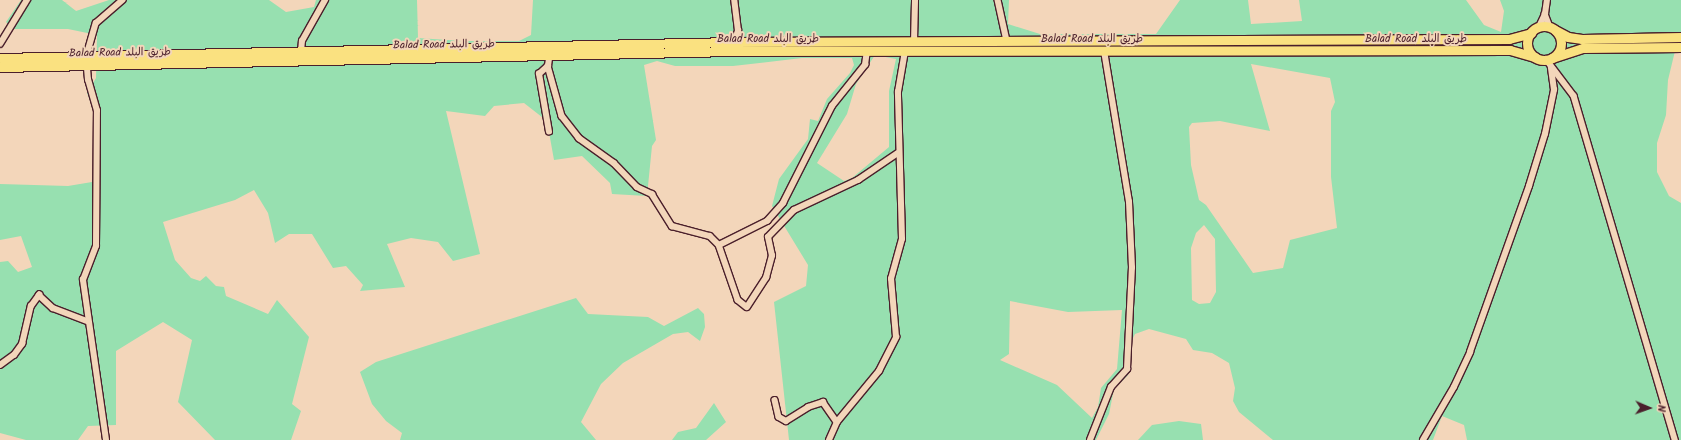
<!DOCTYPE html>
<meta charset="utf-8">
<style>
body{margin:0}
#map{position:relative;width:1681px;height:440px;overflow:hidden;background:#f3d6ba;font-family:Kalam,"Playpen Sans Arabic",sans-serif}
div>[style]{position:absolute}
[style*='--x']{left:calc(var(--x)*1px);top:calc(var(--y)*1px);width:calc(var(--w)*1px);rotate:calc(var(--a)*1deg)}
.green>*{inset:0;background:#97e0b0}
.roads{filter:drop-shadow(1px 0 #4a1f2b) drop-shadow(-1px 0 #4a1f2b) drop-shadow(0 1px #4a1f2b) drop-shadow(0 -1px #4a1f2b)}
.minor>*{height:5.5px;margin:-2.75px;padding:0 2.75px;transform-origin:2.75px;border-radius:2.75px;background:#f3d6ba}
.trunk>*{height:9px;margin:-4.5px;padding:0 4.5px;transform-origin:4.5px;border-radius:4.5px;background:#fae180}
.trunk>.ring{margin:-4.5px;padding:0;box-sizing:content-box;background:none;border:9px solid #fae180;border-radius:50%}
span{translate:-50% -50%;white-space:nowrap;text-align:center;line-height:1.15;-webkit-text-stroke:4px #f3d6ba;paint-order:stroke}
.street-label{font-size:11px;color:#4a1f2b}
.north{position:absolute;left:1629px;top:388px;width:40px;height:40px;-webkit-text-stroke:3px #f3d6ba;paint-order:stroke;rotate:92deg;font-size:11px;font-weight:700;line-height:16px;text-align:center;color:#4a1f2b}
.north::after{content:'';display:block;margin:auto;width:14px;height:18px;background:#4a1f2b;clip-path:polygon(50% 0,100% 100%,50% 72%,0 100%)}
</style>
<div id="map">
<div class="green">
<div style="clip-path:polygon(evenodd,21px 0,62px 0,76px 11px,109px 0,269px 0,286px 12px,314px 7px,316px 0,417px 0,418px 38px,463px 41px,519px 41px,531px 35px,533px 0,1009px 0,1008px 24px,1040px 34px,1156px 34px,1180px 0,1248px 0,1251px 24px,1302px 21px,1299px 0,1466px 0,1484px 25px,1501px 32px,1504px 11px,1500px 0,1681px 0,1681px 53px,1675px 51px,1668px 80px,1666px 115px,1657px 143px,1657px 172px,1669px 196px,1681px 203px,1681px 440px,1467px 440px,1464px 425px,1442px 416px,1433px 440px,1273px 440px,1239px 412px,1233px 401px,1235px 388px,1229px 363px,1212px 353px,1193px 350px,1186px 339px,1149px 329px,1135px 334px,1131px 342px,1128px 375px,1114px 389px,1109px 414px,1096px 440px,789px 440px,774px 302px,806px 286px,808px 265px,772px 206px,779px 179px,808px 139px,810px 119px,818px 121px,827px 99px,850px 73px,854px 65px,852px 58px,802px 58px,733px 66px,675px 66px,657px 61px,644px 65px,656px 140px,652px 146px,647px 196px,612px 194px,610px 183px,582px 156px,554px 160px,547px 121px,524px 103px,494px 106px,485px 116px,446px 111px,480px 254px,453px 261px,438px 242px,411px 238px,387px 244px,405px 287px,360px 291px,363px 285px,346px 266px,333px 268px,312px 234px,289px 234px,275px 243px,268px 213px,254px 190px,235px 200px,163px 222px,175px 260px,191px 278px,200px 281px,206px 276px,216px 286px,224px 287px,226px 296px,268px 314px,277px 300px,309px 337px,292px 404px,301px 411px,291px 440px,215px 440px,178px 402px,192px 340px,163px 322px,116px 351px,116px 425px,88px 426px,78px 440px,26px 440px,0 433px,0 262px,8px 261px,18px 272px,32px 267px,21px 236px,0 240px,0 184px,68px 186px,92px 182px,93px 168px,94px 111px,87px 93px,96px 78px,97px 35px,68px 29px,13px 29px,6px 22px,21px 0,875px 55px,896px 59px,889px 91px,889px 147px,852px 178px,844px 181px,817px 163px,847px 114px,856px 84px,875px 55px,21px 0,1251px 64px,1330px 78px,1335px 102px,1331px 111px,1331px 177px,1337px 228px,1290px 240px,1283px 268px,1253px 273px,1206px 205px,1199px 200px,1191px 165px,1189px 127px,1192px 123px,1220px 121px,1270px 131px,1251px 64px,21px 0,1204px 225px,1215px 239px,1216px 292px,1210px 303px,1199px 304px,1192px 300px,1191px 248px,1196px 233px,1204px 225px,21px 0,1010px 301px,1068px 312px,1122px 310px,1117px 369px,1101px 388px,1098px 407px,1092px 418px,1057px 385px,1000px 360px,1009px 354px,1010px 301px)"></div>
<div style="clip-path:polygon(576px 298px,588px 314px,648px 317px,664px 326px,698px 308px,704px 314px,705px 327px,700px 341px,688px 332px,673px 334px,623px 363px,601px 384px,581px 422px,596px 440px,400px 440px,402px 433px,386px 421px,372px 404px,360px 372px,376px 362px)"></div>
<div style="clip-path:polygon(714px 403px,726px 422px,706px 440px,672px 440px,678px 432px,696px 428px)"></div>
<div style="clip-path:polygon(1179px 421px,1201px 424px,1203px 440px,1138px 440px,1152px 425px)"></div>
</div>
<div class="roads">
<div class="minor">
<div style="--x:998;--y:0;--w:42;--a:77.6"></div>
<div style="--x:1545;--y:14;--w:14;--a:-82"></div>
<div style="--x:1539;--y:27;--w:14;--a:-65"></div>
<div style="--x:1545;--y:14;--w:14;--a:69"></div>
<div style="--x:734;--y:42;--w:12;--a:-70"></div>
<div style="--x:738;--y:31;--w:31;--a:-97"></div>
<div style="--x:914;--y:42;--w:42;--a:-88.6"></div>
<div style="--x:0;--y:44;--w:52;--a:-58.5"></div>
<div style="--x:301;--y:52;--w:11;--a:-85"></div>
<div style="--x:302;--y:41;--w:47;--a:-60.7"></div>
<div style="--x:1546;--y:59;--w:46;--a:52.9"></div>
<div style="--x:1574;--y:96;--w:359;--a:73.6"></div>
<div style="--x:548;--y:66;--w:52;--a:74.4"></div>
<div style="--x:562;--y:116;--w:28;--a:52"></div>
<div style="--x:579;--y:138;--w:43;--a:35.5"></div>
<div style="--x:614;--y:163;--w:33;--a:46"></div>
<div style="--x:637;--y:187;--w:17;--a:25"></div>
<div style="--x:652;--y:194;--w:38;--a:58"></div>
<div style="--x:672;--y:226;--w:39;--a:15"></div>
<div style="--x:710;--y:236;--w:13;--a:45"></div>
<div style="--x:719;--y:245;--w:54;--a:-26.6"></div>
<div style="--x:767;--y:221;--w:24;--a:-48"></div>
<div style="--x:783;--y:203;--w:109;--a:-63.2"></div>
<div style="--x:832;--y:106;--w:53;--a:-51.2"></div>
<div style="--x:865;--y:65;--w:14;--a:-82"></div>
<div style="--x:549;--y:132;--w:59;--a:-99.8"></div>
<div style="--x:539;--y:74;--w:12;--a:-42"></div>
<div style="--x:548;--y:66;--w:14;--a:-82"></div>
<div style="--x:719;--y:245;--w:58;--a:70.9"></div>
<div style="--x:738;--y:300;--w:11;--a:38"></div>
<div style="--x:747;--y:307;--w:35;--a:-57"></div>
<div style="--x:766;--y:278;--w:23;--a:-75"></div>
<div style="--x:772;--y:256;--w:19;--a:-102"></div>
<div style="--x:768;--y:237;--w:37;--a:-46"></div>
<div style="--x:794;--y:210;--w:71;--a:-25.1"></div>
<div style="--x:858;--y:180;--w:48;--a:-34"></div>
<div style="--x:0;--y:365;--w:17;--a:-36"></div>
<div style="--x:14;--y:355;--w:14;--a:-54"></div>
<div style="--x:22;--y:344;--w:39;--a:-77"></div>
<div style="--x:31;--y:306;--w:14;--a:-54"></div>
<div style="--x:39;--y:295;--w:19;--a:43"></div>
<div style="--x:53;--y:308;--w:36;--a:21"></div>
<div style="--x:775;--y:400;--w:17;--a:77"></div>
<div style="--x:779;--y:417;--w:8;--a:30"></div>
<div style="--x:786;--y:421;--w:26;--a:-32"></div>
<div style="--x:808;--y:407;--w:16;--a:-18"></div>
<div style="--x:823;--y:402;--w:24;--a:55"></div>
<div style="--x:106;--y:440;--w:162;--a:-98.2"></div>
<div style="--x:83;--y:280;--w:36;--a:-69"></div>
<div style="--x:96;--y:246;--w:135;--a:-89.6"></div>
<div style="--x:97;--y:111;--w:32;--a:-106"></div>
<div style="--x:88;--y:80;--w:23;--a:-95"></div>
<div style="--x:86;--y:57;--w:35;--a:-74"></div>
<div style="--x:96;--y:23;--w:35;--a:-41"></div>
<div style="--x:829;--y:440;--w:20;--a:-66"></div>
<div style="--x:837;--y:422;--w:66;--a:-50.5"></div>
<div style="--x:879;--y:371;--w:38;--a:-63"></div>
<div style="--x:896;--y:337;--w:58;--a:-94.9"></div>
<div style="--x:891;--y:279;--w:41;--a:-74.6"></div>
<div style="--x:902;--y:239;--w:147;--a:-91.6"></div>
<div style="--x:898;--y:92;--w:42;--a:-80.3"></div>
<div style="--x:1090;--y:440;--w:57;--a:-68.4"></div>
<div style="--x:1111;--y:387;--w:24;--a:-48"></div>
<div style="--x:1127;--y:369;--w:101;--a:-87.2"></div>
<div style="--x:1132;--y:268;--w:66;--a:-92.6"></div>
<div style="--x:1129;--y:202;--w:153;--a:-99.4"></div>
<div style="--x:1423;--y:440;--w:61;--a:-59.7"></div>
<div style="--x:1454;--y:387;--w:38;--a:-65"></div>
<div style="--x:1470;--y:352;--w:176;--a:-70.4"></div>
<div style="--x:1529;--y:186;--w:54;--a:-72.9"></div>
<div style="--x:1545;--y:134;--w:45;--a:-78.4"></div>
<div style="--x:1554;--y:90;--w:22;--a:-98"></div>
</div>
<div class="trunk">
<div class="ring" style="left:1527px;top:26px;width:25px;height:25px"></div>
<div style="--x:1555;--y:30;--w:15;--a:28"></div>
<div style="--x:1568;--y:37;--w:14;--a:8"></div>
<div style="--x:1582;--y:39;--w:99;--a:-1.2"></div>
<div style="--x:0;--y:58;--w:734;--a:-1.25"></div>
<div style="--x:734;--y:42;--w:775;--a:-0.22"></div>
<div style="--x:1509;--y:39;--w:23;--a:-15"></div>
<div style="--x:1552;--y:58;--w:33;--a:-18"></div>
<div style="--x:1583;--y:48;--w:98;--a:-0.6"></div>
<div style="--x:0;--y:67;--w:734;--a:-1.25"></div>
<div style="--x:734;--y:51;--w:776;--a:-0.07"></div>
<div style="--x:1510;--y:50;--w:26;--a:16"></div>
</div>
</div>
<div class="street-label">
<span style="left:768px;top:39px">Balad Road طريق البلد</span>
<span style="left:1092px;top:39px">Balad Road طريق البلد</span>
<span style="left:1416px;top:39px">Balad Road طريق البلد</span>
<span style="left:444px;top:45px;rotate:-1deg">Balad Road طريق البلد</span>
<span style="left:120px;top:53px;rotate:-1deg">Balad Road طريق البلد</span>
</div>
<div class="north">N</div>
</div>
